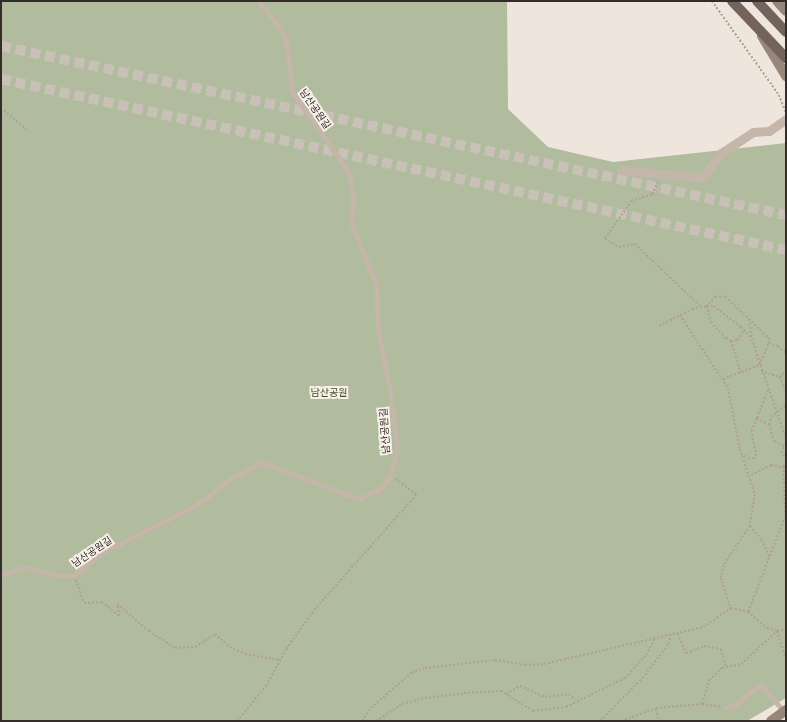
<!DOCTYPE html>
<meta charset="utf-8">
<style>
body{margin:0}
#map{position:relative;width:787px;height:722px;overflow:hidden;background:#eee6dc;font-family:"DejaVu Sans","Noto Sans KR",sans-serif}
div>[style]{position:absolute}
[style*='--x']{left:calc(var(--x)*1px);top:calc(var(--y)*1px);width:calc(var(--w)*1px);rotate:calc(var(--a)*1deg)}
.green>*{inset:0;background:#b1bb9e}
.primary-tunnel>*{height:10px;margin-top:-5px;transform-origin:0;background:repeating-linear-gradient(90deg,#c9c1b8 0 10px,transparent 0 15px)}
.path>*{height:1.5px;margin-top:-0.75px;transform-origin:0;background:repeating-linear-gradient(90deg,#b0a094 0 2px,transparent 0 4px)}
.lane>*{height:4.5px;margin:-2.25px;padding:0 2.25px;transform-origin:2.25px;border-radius:2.25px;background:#c5b6aa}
.street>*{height:9px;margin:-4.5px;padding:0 4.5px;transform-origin:4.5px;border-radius:4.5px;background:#c5b6aa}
.secondary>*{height:10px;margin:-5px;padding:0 5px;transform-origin:5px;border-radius:5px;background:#98867b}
.primary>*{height:10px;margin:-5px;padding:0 5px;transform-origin:5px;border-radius:5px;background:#73635b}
span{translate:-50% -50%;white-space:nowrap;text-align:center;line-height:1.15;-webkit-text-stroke:4px #f7f0e8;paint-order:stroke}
.street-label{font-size:10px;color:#332c28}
.park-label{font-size:10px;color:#434e2f}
.frame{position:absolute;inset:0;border:2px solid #332c28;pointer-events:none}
</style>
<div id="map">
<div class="green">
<div style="clip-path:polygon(1px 1px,507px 1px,508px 109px,548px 147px,613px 162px,786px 143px,786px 698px,747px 721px,1px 721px)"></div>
</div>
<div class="primary-tunnel">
<div style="--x:1;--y:46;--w:803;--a:12.15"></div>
<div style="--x:1;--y:79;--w:803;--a:12.29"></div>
</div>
<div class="path">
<div style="--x:712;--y:1;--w:115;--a:54.5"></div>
<div style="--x:779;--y:95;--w:18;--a:68"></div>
<div style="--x:1;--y:108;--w:33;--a:40"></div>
<div style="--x:658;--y:182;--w:14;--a:115"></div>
<div style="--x:652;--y:195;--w:21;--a:163"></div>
<div style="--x:632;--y:201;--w:47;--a:125.4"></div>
<div style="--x:605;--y:239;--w:16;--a:30"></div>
<div style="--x:619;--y:247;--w:16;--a:-11"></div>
<div style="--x:635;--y:244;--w:90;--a:43.6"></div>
<div style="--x:680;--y:315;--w:87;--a:56.7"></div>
<div style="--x:728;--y:388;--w:62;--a:78.9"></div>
<div style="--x:740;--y:449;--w:47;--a:71.6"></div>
<div style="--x:755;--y:494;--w:32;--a:99"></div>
<div style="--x:750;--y:526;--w:47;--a:123.7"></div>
<div style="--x:724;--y:565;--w:13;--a:103"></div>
<div style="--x:721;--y:578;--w:32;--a:72"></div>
<div style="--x:749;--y:319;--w:20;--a:81"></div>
<div style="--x:659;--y:326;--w:37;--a:-27"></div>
<div style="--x:692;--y:309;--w:15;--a:-11"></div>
<div style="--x:707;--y:306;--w:7;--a:0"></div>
<div style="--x:714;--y:306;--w:34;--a:38"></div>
<div style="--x:741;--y:327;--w:16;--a:47"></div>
<div style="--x:752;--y:339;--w:106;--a:71.2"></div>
<div style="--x:731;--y:341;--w:33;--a:72"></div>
<div style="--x:768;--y:343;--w:10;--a:17"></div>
<div style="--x:778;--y:346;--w:11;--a:41"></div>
<div style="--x:761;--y:371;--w:20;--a:18"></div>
<div style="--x:780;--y:377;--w:8;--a:-45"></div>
<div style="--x:780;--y:377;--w:16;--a:68"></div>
<div style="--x:723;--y:379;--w:39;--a:-21"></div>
<div style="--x:759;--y:365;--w:27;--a:-66"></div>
<div style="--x:770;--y:340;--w:62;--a:-136.3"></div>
<div style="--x:725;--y:297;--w:9;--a:180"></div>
<div style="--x:716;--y:297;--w:13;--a:135"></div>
<div style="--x:707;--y:306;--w:16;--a:76"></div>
<div style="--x:711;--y:322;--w:22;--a:47"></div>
<div style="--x:726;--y:338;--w:6;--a:31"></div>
<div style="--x:731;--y:341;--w:6;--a:-9"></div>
<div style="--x:737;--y:340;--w:12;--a:-55"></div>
<div style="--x:786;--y:407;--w:5;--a:90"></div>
<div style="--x:757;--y:418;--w:30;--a:-69"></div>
<div style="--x:786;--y:444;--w:8;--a:120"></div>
<div style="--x:782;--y:451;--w:9;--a:63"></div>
<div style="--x:784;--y:446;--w:11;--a:-158"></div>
<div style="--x:774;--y:442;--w:18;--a:-106"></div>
<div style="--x:769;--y:425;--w:8;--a:-76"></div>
<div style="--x:771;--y:417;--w:19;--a:-39"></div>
<div style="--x:741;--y:454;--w:13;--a:23"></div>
<div style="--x:753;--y:459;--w:4;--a:-45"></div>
<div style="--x:756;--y:456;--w:25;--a:-101"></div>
<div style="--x:751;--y:431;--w:14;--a:-65"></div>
<div style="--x:757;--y:418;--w:14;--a:30"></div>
<div style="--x:751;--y:475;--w:22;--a:-27"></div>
<div style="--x:771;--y:465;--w:15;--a:11"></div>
<div style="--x:750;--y:526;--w:18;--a:49"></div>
<div style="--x:762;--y:540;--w:19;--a:65"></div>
<div style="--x:76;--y:580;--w:24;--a:71"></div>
<div style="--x:84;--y:603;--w:18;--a:-3"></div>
<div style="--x:102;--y:602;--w:22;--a:39"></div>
<div style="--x:748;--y:612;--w:103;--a:-68.9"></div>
<div style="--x:785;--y:516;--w:49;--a:-92.3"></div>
<div style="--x:783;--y:467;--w:5;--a:-53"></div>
<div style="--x:119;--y:616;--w:12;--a:-99"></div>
<div style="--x:117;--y:604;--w:42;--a:40.2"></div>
<div style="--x:149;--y:631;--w:31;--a:33"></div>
<div style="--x:175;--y:648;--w:20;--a:-3"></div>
<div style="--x:195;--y:647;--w:24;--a:-33"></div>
<div style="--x:215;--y:634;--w:20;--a:41"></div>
<div style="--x:230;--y:647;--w:17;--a:25"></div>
<div style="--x:245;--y:654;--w:36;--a:10"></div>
<div style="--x:678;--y:634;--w:21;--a:67"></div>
<div style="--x:686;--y:653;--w:19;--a:-21"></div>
<div style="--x:704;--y:646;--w:17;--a:10"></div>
<div style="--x:721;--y:649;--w:19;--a:74"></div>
<div style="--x:506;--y:694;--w:16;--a:-30"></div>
<div style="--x:520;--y:686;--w:27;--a:24"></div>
<div style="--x:545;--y:697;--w:24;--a:-7"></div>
<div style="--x:569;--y:694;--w:9;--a:41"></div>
<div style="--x:702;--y:704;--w:18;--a:9"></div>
<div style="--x:656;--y:709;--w:12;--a:76"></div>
<div style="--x:237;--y:721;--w:45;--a:-50.4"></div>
<div style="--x:266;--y:686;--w:42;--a:-61.6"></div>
<div style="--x:286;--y:649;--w:48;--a:-54.3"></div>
<div style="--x:314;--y:610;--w:154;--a:-48.4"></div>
<div style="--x:416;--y:495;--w:26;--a:-143"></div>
<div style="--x:362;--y:721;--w:16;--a:-55"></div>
<div style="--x:371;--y:708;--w:53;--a:-41.2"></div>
<div style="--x:411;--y:673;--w:15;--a:-20"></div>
<div style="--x:425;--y:668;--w:70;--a:-6.5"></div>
<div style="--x:495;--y:660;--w:30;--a:9"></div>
<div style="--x:525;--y:665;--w:19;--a:-3"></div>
<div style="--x:544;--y:664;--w:163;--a:-13.1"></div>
<div style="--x:703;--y:627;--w:34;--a:-34"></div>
<div style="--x:731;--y:608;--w:17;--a:13"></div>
<div style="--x:748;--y:612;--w:25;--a:40"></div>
<div style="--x:767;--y:628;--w:10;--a:17"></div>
<div style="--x:777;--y:631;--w:9;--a:-13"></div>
<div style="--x:376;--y:721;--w:31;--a:-33"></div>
<div style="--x:402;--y:704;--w:24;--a:-15"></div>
<div style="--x:425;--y:698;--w:39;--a:-7"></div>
<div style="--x:464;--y:693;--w:37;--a:-3"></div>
<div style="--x:501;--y:691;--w:38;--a:32"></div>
<div style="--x:533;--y:711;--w:33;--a:-7"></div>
<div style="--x:566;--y:707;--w:66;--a:-26.2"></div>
<div style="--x:625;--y:678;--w:31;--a:-48"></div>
<div style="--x:646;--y:655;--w:19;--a:-62"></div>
<div style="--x:600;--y:721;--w:64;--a:-45.6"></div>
<div style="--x:645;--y:675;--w:39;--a:-53"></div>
<div style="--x:668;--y:644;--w:9;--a:-72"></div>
<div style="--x:621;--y:721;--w:37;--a:-20"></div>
<div style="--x:656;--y:708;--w:46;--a:-5"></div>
<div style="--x:702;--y:704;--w:25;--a:-74"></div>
<div style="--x:709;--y:680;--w:18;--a:-43"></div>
<div style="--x:722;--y:668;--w:19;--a:-12"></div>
<div style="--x:741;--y:664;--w:49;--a:-42.5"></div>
<div style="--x:777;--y:631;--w:29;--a:72"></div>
</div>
<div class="lane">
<div style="--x:1;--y:575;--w:25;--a:-18"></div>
<div style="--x:25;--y:567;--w:38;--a:14"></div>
<div style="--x:62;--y:576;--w:12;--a:-5"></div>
<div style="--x:74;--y:575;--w:39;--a:-38"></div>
<div style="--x:105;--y:551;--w:101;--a:-26.6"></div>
<div style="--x:195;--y:506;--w:43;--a:-37.4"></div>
<div style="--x:229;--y:480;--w:37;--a:-29"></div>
<div style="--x:261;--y:462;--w:105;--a:20.7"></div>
<div style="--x:359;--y:499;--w:23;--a:-25"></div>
<div style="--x:380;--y:489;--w:16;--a:-52"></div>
<div style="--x:390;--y:476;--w:28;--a:-75"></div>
<div style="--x:397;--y:449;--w:53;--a:-96.5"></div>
<div style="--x:391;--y:396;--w:66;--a:-101.3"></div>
<div style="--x:378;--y:331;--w:46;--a:-92.5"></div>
<div style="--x:376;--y:285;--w:67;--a:-112"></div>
<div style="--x:351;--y:223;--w:24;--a:-85"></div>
<div style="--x:353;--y:199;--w:26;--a:-99"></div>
<div style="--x:349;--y:173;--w:99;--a:-125.1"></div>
<div style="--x:292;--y:92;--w:51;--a:-96.7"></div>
<div style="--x:286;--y:41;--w:16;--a:-117"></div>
<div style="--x:279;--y:27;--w:33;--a:-129"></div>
<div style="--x:725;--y:708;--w:12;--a:-20"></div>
<div style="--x:736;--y:704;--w:32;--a:-39"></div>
<div style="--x:761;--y:684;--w:35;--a:50"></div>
</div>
<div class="street">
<div style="--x:621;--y:170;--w:81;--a:5.6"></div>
<div style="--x:702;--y:178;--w:31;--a:-53"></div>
<div style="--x:721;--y:153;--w:38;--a:-33"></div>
<div style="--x:753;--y:132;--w:16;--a:-4"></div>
<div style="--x:769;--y:131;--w:21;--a:-35"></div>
</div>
<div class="secondary">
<div style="--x:777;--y:1;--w:13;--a:48"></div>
<div style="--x:762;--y:36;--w:47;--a:59"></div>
<div style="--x:771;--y:721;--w:19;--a:-36"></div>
</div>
<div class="primary">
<div style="--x:732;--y:1;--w:79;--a:46.5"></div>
<div style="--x:757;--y:1;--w:42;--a:46.9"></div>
</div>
<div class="street-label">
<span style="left:315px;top:109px;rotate:55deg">남산공원길</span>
<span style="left:385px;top:431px;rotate:-94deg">남산공원길</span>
<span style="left:92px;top:552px;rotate:-34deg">남산공원길</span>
</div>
<div class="park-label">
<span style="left:329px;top:393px">남산공원</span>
</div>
<div class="frame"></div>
</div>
